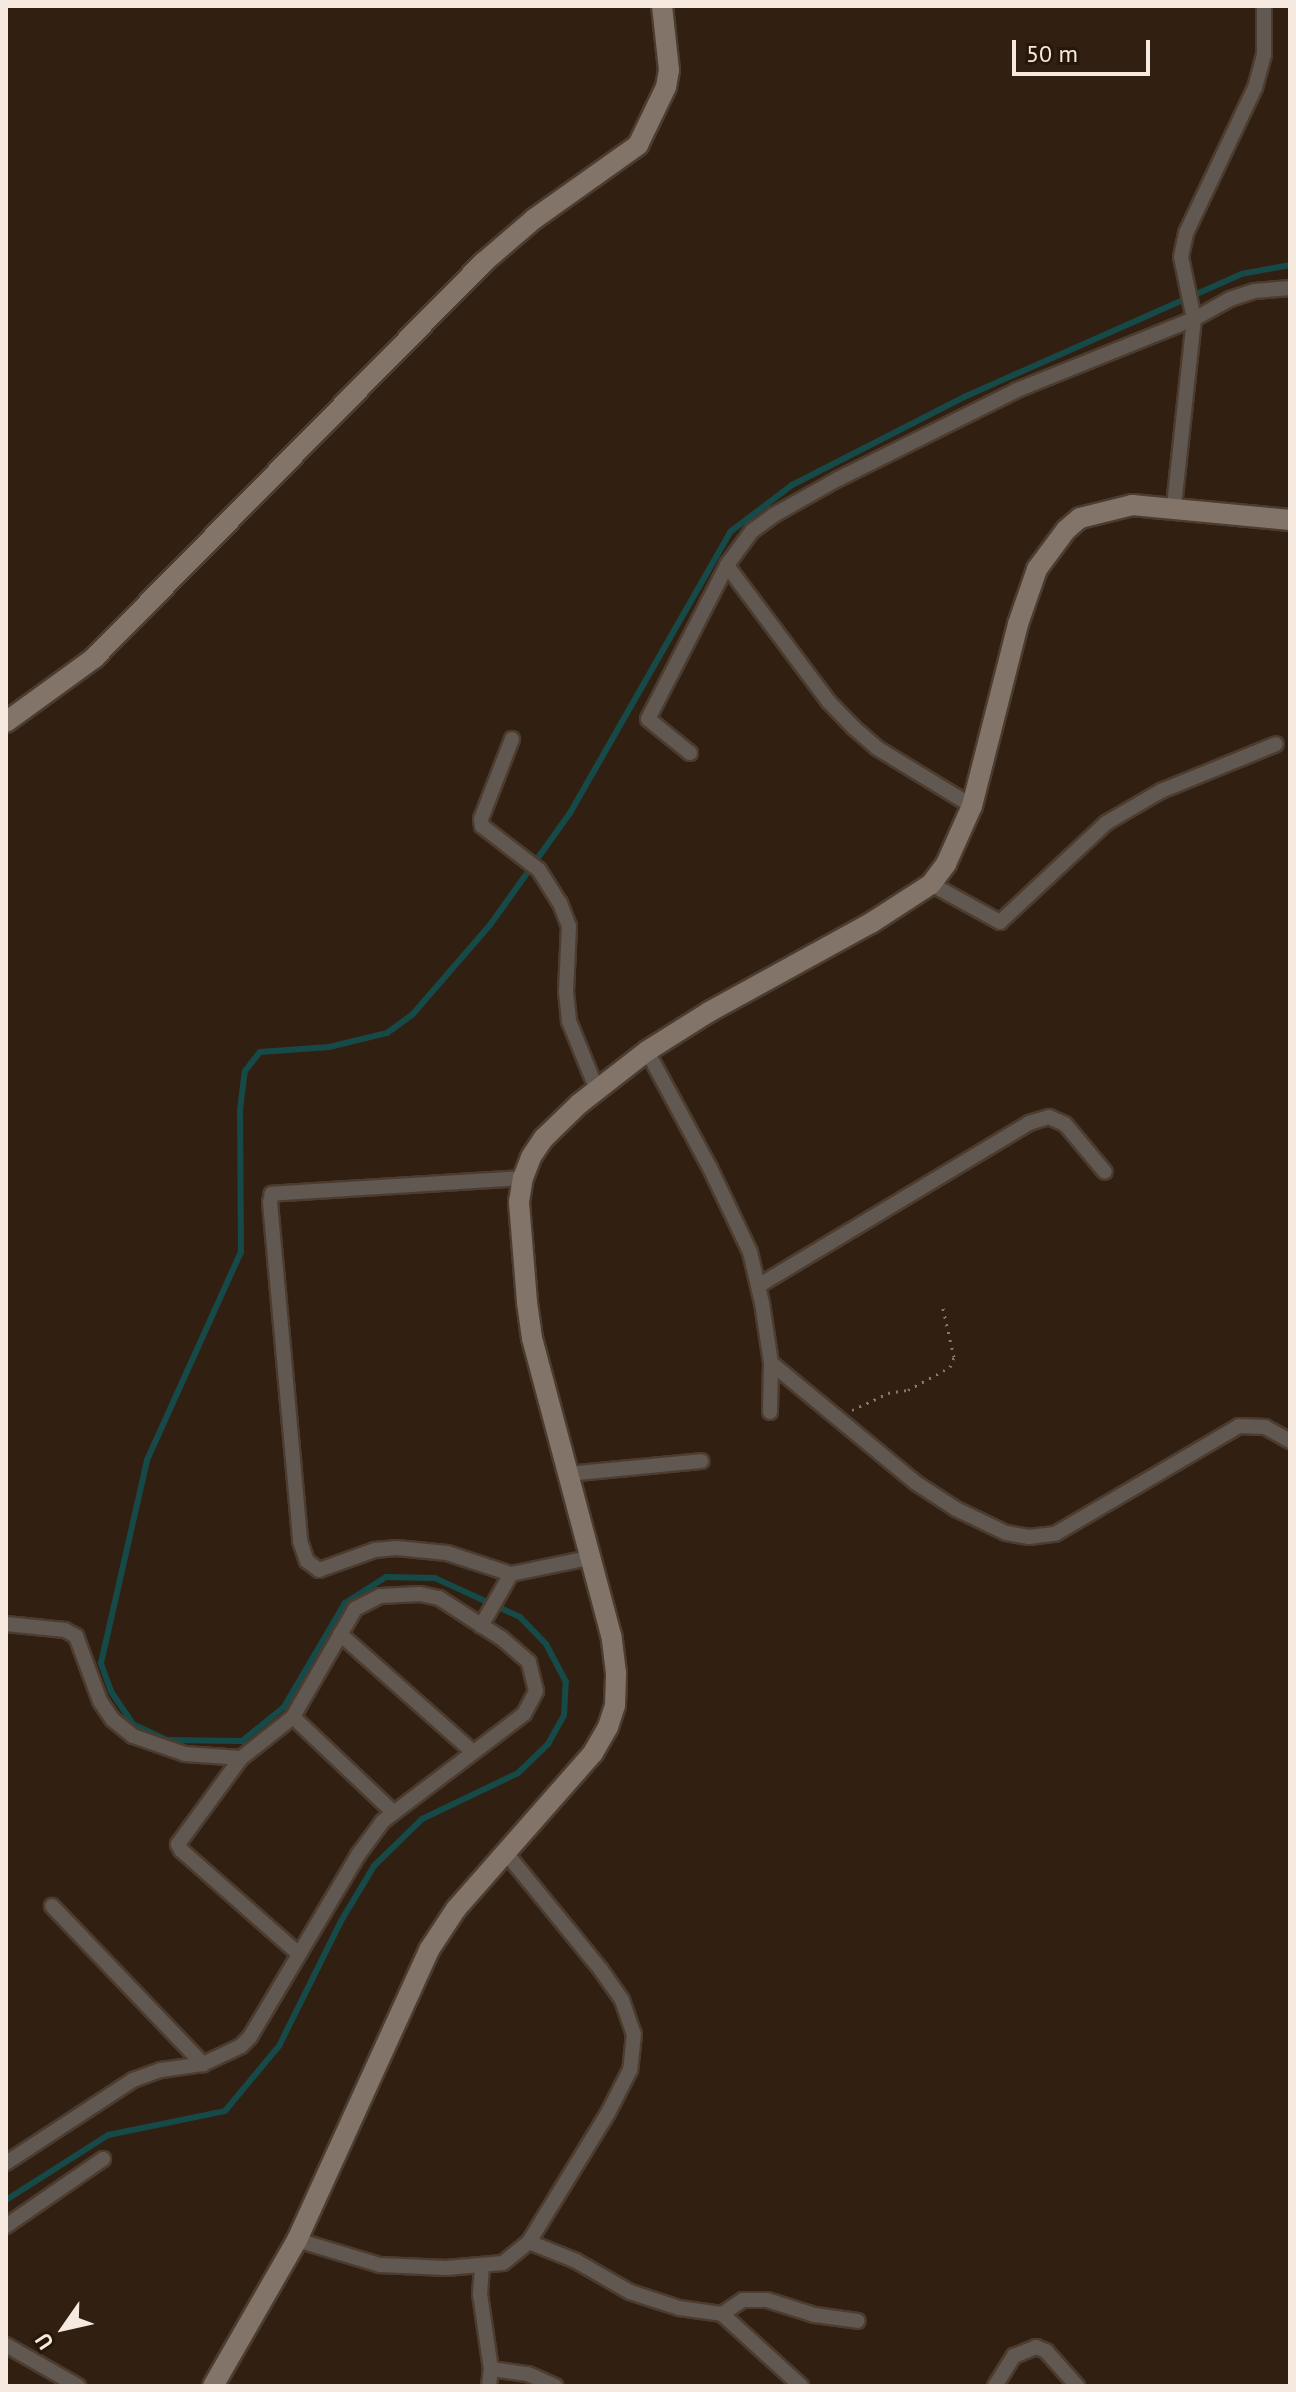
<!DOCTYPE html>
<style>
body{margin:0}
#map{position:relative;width:1296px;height:2392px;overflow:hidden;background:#312012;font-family:"PT Sans",sans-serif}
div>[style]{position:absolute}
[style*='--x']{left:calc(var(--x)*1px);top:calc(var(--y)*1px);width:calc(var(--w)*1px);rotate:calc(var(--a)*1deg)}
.stream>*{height:6px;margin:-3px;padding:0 3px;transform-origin:3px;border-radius:3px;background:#154a49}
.path>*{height:3px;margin-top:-1.5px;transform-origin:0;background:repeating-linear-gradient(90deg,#87786c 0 2px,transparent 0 8px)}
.roads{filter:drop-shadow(2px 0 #4c3c2f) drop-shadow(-2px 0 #4c3c2f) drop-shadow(0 2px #4c3c2f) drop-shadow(0 -2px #4c3c2f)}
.street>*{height:14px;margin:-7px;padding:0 7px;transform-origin:7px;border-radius:7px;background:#615851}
.secondary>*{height:20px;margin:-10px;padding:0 10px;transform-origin:10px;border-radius:10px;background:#827469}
span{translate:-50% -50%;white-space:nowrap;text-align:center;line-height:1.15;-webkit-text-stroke:6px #271709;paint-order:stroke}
.frame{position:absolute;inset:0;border:8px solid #f5e9e0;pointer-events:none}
.north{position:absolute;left:24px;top:2288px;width:80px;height:80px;-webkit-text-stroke:6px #271709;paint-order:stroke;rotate:236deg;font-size:22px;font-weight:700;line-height:32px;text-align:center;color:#f5e9e0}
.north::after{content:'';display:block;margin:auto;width:28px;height:36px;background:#f5e9e0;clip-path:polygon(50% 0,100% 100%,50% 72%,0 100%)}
.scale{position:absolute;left:1012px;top:40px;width:138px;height:36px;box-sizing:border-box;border:4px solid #f5e9e0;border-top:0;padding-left:10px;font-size:24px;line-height:28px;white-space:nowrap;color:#f5e9e0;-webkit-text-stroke:6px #271709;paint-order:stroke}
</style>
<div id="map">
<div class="stream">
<div style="--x:6;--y:2200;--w:121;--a:-32.5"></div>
<div style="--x:108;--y:2135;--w:119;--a:-11.6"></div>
<div style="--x:225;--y:2111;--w:85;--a:-50.3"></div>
<div style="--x:279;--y:2046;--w:140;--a:-63.6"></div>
<div style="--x:341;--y:1921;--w:64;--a:-59"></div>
<div style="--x:374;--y:1866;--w:67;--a:-44.4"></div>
<div style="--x:422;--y:1819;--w:106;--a:-25.6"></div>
<div style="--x:518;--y:1773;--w:42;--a:-44"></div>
<div style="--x:548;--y:1744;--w:33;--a:-61"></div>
<div style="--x:564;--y:1715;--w:33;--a:-87"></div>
<div style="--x:566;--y:1682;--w:43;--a:-117.8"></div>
<div style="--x:546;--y:1644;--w:37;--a:-134"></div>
<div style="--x:520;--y:1617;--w:94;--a:-155.4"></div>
<div style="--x:435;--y:1578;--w:49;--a:-178.8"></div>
<div style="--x:386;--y:1577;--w:49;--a:147.6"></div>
<div style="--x:345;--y:1603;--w:121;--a:120.4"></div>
<div style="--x:284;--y:1707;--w:54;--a:141"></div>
<div style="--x:242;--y:1741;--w:75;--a:-179.2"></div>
<div style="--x:167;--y:1740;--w:38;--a:-155"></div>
<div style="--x:133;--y:1724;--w:40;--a:-124"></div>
<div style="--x:111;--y:1691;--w:30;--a:-110"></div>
<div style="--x:101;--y:1663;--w:208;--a:-77.2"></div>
<div style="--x:147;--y:1460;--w:228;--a:-65.7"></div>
<div style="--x:241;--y:1252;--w:142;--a:-90.4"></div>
<div style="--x:240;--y:1110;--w:39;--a:-83"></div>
<div style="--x:245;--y:1071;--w:24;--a:-52"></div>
<div style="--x:260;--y:1052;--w:69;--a:-4.1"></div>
<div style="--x:329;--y:1047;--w:60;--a:-13.6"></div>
<div style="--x:387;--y:1033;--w:31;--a:-36"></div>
<div style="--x:412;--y:1015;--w:119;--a:-49.1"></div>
<div style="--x:490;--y:925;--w:138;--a:-54.5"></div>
<div style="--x:570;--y:813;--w:323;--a:-60.3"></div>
<div style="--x:730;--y:532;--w:78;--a:-37.2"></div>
<div style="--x:792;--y:485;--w:193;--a:-27.1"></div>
<div style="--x:964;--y:397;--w:303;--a:-23.9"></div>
<div style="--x:1241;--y:274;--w:50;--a:-10.4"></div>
</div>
<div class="path">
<div style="--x:852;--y:1410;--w:40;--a:-25"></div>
<div style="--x:888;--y:1393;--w:20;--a:-9"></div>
<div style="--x:908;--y:1390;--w:48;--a:-28.7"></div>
<div style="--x:950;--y:1367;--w:11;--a:-68"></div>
<div style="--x:954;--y:1357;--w:54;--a:-102.8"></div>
</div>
<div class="roads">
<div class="street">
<div style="--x:1174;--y:506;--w:188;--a:-83.9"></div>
<div style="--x:1194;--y:319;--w:63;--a:-101.8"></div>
<div style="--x:1181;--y:257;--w:25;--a:-78"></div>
<div style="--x:1186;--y:233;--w:161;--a:-64.6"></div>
<div style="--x:1255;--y:88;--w:35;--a:-75"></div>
<div style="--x:1264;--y:54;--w:48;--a:-90"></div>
<div style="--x:728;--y:567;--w:169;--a:53.2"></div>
<div style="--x:829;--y:702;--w:35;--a:46"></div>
<div style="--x:853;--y:727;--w:32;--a:41"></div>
<div style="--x:877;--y:748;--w:111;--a:31.4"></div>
<div style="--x:512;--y:739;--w:86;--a:111.2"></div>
<div style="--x:481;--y:819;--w:7;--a:82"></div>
<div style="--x:482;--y:826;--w:72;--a:37.7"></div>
<div style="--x:539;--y:870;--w:39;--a:58"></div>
<div style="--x:560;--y:903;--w:25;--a:69"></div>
<div style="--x:569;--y:926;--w:66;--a:92.6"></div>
<div style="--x:566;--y:992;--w:29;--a:84"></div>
<div style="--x:569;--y:1021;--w:74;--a:67.9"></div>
<div style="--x:690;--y:753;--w:54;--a:-141"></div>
<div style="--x:648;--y:719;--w:173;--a:-62.8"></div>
<div style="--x:727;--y:565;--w:42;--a:-53.7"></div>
<div style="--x:752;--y:531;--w:27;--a:-36"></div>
<div style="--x:774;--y:515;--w:73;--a:-29.4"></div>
<div style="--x:838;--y:479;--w:200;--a:-26.4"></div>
<div style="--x:1017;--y:390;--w:191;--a:-21.9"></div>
<div style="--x:1194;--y:319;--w:41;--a:-29.1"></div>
<div style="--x:1230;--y:299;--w:26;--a:-18"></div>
<div style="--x:1255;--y:291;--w:35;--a:-5"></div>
<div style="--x:931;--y:884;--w:79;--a:28.8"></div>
<div style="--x:1000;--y:922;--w:145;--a:-43"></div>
<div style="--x:1106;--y:823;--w:64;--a:-30.2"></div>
<div style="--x:1161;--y:791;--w:124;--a:-22.2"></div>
<div style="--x:647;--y:1051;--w:133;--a:61.7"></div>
<div style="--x:710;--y:1168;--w:93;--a:64.5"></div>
<div style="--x:750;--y:1252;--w:52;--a:76.8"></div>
<div style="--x:762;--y:1303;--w:61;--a:81.5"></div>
<div style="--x:771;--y:1363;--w:49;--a:91.2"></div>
<div style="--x:523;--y:1178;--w:252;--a:176.4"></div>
<div style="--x:272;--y:1194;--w:8;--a:104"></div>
<div style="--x:270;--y:1202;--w:340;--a:84.9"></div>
<div style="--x:300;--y:1541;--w:21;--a:71"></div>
<div style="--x:307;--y:1561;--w:15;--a:37"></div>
<div style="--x:319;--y:1570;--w:59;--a:-19.7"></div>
<div style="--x:375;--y:1550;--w:22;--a:-5"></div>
<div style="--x:397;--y:1548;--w:50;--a:5.7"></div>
<div style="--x:447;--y:1553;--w:67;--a:18.2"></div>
<div style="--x:511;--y:1574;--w:80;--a:-11.6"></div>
<div style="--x:758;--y:1286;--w:316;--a:-31"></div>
<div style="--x:1029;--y:1123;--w:21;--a:-17"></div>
<div style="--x:1049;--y:1117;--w:17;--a:24"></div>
<div style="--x:1065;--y:1124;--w:62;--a:50.2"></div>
<div style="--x:771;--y:1363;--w:188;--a:39.6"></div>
<div style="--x:916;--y:1483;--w:48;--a:33"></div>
<div style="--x:956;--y:1509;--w:55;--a:25.6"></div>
<div style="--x:1006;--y:1533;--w:23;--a:10"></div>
<div style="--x:1029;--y:1537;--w:26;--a:-7"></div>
<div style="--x:1055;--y:1534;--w:213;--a:-30.4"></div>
<div style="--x:1239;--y:1426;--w:26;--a:2"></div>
<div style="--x:1265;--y:1427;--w:29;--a:29"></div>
<div style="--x:567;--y:1474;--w:135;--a:-5.5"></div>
<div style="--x:6;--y:1624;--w:59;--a:5.8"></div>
<div style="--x:65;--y:1630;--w:13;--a:29"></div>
<div style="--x:76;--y:1636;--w:69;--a:69.7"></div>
<div style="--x:100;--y:1701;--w:22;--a:56"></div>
<div style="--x:112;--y:1719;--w:27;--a:39"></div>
<div style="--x:133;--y:1736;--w:55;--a:19.1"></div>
<div style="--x:185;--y:1754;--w:56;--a:4.1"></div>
<div style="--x:481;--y:1626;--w:60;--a:-60"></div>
<div style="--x:340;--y:1634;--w:176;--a:41.6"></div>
<div style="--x:293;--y:1717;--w:137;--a:43.5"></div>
<div style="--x:506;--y:1853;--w:151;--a:50.9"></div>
<div style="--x:601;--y:1970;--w:37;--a:55"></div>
<div style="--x:622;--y:2000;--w:36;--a:71"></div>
<div style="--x:634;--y:2034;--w:36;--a:96"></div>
<div style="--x:630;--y:2070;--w:48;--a:117.1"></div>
<div style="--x:608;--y:2113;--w:151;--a:121.5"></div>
<div style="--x:52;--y:1906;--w:219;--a:46.3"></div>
<div style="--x:6;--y:2163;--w:152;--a:-33.2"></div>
<div style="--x:133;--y:2080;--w:30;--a:-20"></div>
<div style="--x:161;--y:2070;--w:42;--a:-8.1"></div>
<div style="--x:203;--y:2064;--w:42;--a:-25.3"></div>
<div style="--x:241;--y:2046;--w:13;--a:-45"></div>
<div style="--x:250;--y:2037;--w:212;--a:-59.3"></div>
<div style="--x:358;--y:1855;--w:42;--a:-53.7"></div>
<div style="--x:383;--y:1821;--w:177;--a:-37.2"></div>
<div style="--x:524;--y:1714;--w:26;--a:-62"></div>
<div style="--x:536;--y:1691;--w:30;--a:-104"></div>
<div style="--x:529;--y:1662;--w:37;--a:-139"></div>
<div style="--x:501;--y:1638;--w:74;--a:-147.2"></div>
<div style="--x:439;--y:1598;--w:19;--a:-168"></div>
<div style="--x:420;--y:1594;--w:40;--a:177.1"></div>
<div style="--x:380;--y:1596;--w:28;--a:153"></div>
<div style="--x:355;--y:1609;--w:125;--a:119.9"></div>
<div style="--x:293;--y:1717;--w:66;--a:141.7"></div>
<div style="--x:241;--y:1758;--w:107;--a:126.2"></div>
<div style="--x:178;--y:1844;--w:7;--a:63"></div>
<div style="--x:181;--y:1850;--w:156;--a:41.4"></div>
<div style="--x:6;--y:2226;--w:118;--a:-34.6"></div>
<div style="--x:297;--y:2240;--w:87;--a:16.8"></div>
<div style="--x:380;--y:2265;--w:66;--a:2.6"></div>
<div style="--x:446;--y:2268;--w:57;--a:-5"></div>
<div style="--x:503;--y:2263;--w:33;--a:-39"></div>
<div style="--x:529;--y:2242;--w:51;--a:22"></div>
<div style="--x:576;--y:2261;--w:62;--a:29.9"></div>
<div style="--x:630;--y:2292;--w:52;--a:18.1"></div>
<div style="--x:679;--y:2308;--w:43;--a:7.9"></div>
<div style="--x:722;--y:2314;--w:25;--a:-34"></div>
<div style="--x:743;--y:2300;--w:24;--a:0"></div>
<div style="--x:767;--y:2300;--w:50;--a:17.4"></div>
<div style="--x:815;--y:2315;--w:43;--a:7.9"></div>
<div style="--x:482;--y:2266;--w:28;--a:94"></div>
<div style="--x:480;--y:2294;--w:76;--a:81.7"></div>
<div style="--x:491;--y:2369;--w:17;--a:97"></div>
<div style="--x:722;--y:2314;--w:107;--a:42.3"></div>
<div style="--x:6;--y:2345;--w:83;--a:29.7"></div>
<div style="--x:491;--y:2369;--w:37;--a:8"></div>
<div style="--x:528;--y:2374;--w:30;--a:24"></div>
<div style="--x:995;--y:2386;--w:36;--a:-58"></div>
<div style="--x:1014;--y:2356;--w:24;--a:-22"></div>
<div style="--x:1036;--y:2347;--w:11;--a:22"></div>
<div style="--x:1046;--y:2351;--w:47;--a:48.5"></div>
</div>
<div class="secondary">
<div style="--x:6;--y:722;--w:109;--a:-36"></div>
<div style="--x:94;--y:658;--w:556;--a:-45.44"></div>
<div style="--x:484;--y:262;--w:66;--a:-40.7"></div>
<div style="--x:534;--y:219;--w:128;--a:-35.4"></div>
<div style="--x:638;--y:145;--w:64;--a:-64.2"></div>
<div style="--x:666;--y:87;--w:17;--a:-80"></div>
<div style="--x:669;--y:70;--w:64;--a:-96.2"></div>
<div style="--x:213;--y:2386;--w:168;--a:-60.1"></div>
<div style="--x:297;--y:2240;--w:319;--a:-65.5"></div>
<div style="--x:429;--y:1950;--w:49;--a:-56.6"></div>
<div style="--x:456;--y:1909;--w:208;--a:-48.7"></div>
<div style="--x:593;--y:1753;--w:30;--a:-60"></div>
<div style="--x:608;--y:1727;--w:23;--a:-72"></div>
<div style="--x:615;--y:1705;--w:32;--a:-88"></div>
<div style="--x:616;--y:1673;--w:38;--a:-97"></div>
<div style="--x:611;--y:1635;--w:307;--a:-104.9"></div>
<div style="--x:532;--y:1338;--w:36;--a:-98"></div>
<div style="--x:527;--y:1302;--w:100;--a:-94.6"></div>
<div style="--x:519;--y:1202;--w:24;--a:-81"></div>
<div style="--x:523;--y:1178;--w:22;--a:-69"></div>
<div style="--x:531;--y:1157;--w:23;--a:-56"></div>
<div style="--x:544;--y:1138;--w:49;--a:-44.2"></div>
<div style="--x:579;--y:1104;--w:86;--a:-37.9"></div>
<div style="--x:647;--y:1051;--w:73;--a:-32.2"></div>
<div style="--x:709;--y:1012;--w:185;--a:-28.8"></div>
<div style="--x:871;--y:923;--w:72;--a:-33"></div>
<div style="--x:931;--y:884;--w:25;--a:-53"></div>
<div style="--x:946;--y:864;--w:64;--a:-65.9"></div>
<div style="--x:972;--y:806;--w:188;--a:-75.8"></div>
<div style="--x:1018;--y:624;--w:58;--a:-70.9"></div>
<div style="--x:1037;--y:569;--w:49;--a:-53.4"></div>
<div style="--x:1066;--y:530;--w:18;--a:-41"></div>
<div style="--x:1080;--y:518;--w:54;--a:-14"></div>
<div style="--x:1132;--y:505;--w:159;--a:5.4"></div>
</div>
</div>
<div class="frame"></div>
<div class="north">U</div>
<div class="scale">50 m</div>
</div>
